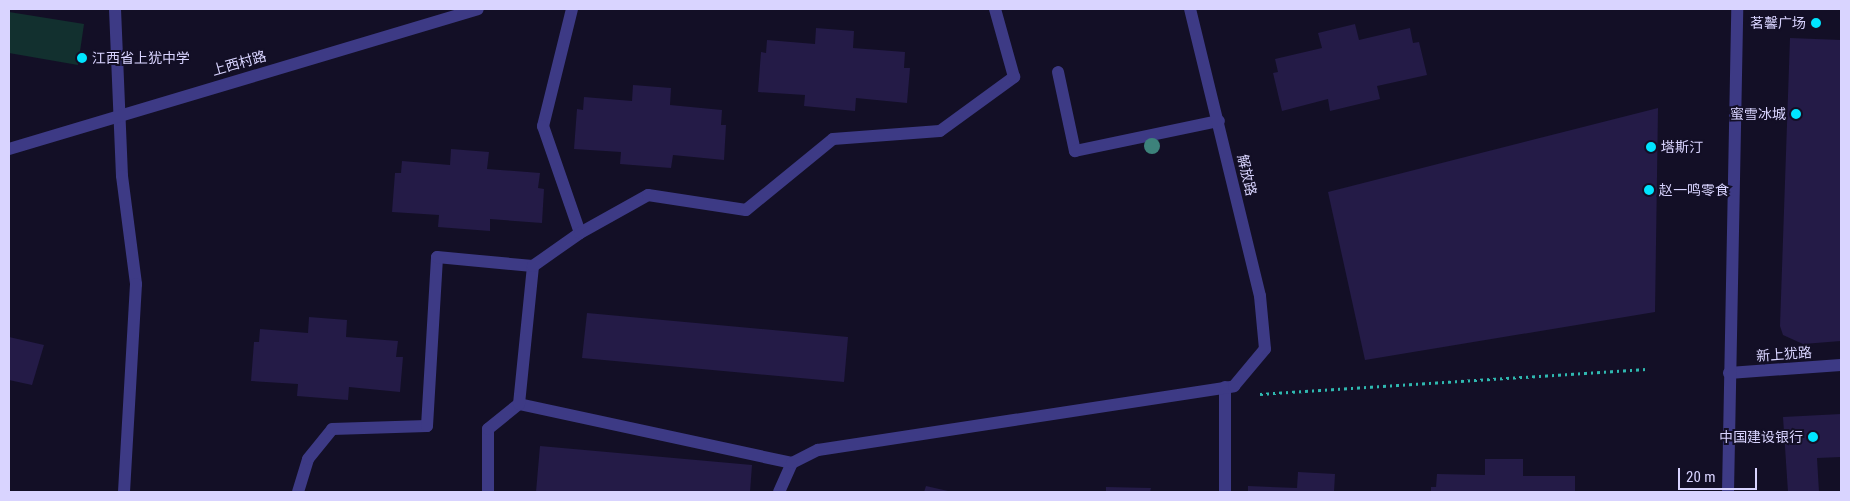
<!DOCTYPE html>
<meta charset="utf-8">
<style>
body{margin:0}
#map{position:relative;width:1850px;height:501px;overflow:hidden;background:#130f26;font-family:"Roboto Condensed","Noto Sans SC",sans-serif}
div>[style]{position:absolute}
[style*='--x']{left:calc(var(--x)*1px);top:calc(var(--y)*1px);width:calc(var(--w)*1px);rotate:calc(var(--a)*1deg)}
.green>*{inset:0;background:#12302f}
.building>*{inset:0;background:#241b47}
.path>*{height:3px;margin-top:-1.5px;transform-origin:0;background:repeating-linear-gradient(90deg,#2fb8b0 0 2.5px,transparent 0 6.5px)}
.minor>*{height:12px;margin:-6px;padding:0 6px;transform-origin:6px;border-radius:6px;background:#3d3a85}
.trees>*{width:16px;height:16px;margin:-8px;border-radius:50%;background:#3d827b}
.dots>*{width:14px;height:14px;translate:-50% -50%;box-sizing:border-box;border:2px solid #130f26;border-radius:50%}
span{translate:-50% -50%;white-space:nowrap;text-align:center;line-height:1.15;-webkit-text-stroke:4px #130f26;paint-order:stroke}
.poi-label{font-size:14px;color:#d9d4ff}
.right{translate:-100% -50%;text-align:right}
.left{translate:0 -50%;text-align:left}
.street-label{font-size:14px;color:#d9d4ff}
.frame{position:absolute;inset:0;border:10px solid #d9d4ff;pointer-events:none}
.scale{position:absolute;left:1678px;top:468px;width:79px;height:22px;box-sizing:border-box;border:2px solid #d9d4ff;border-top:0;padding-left:6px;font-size:15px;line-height:18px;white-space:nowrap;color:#d9d4ff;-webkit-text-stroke:4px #130f26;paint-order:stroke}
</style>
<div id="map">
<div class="green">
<div style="clip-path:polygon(9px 12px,84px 24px,78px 65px,9px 53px)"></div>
</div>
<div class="building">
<div style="clip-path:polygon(1355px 24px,1359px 40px,1410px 28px,1413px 43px,1419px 42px,1427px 75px,1377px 86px,1380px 99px,1330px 111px,1328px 99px,1282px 111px,1273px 73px,1278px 72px,1275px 59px,1322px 48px,1318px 33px)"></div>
<div style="clip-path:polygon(816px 28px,854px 31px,853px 48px,905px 52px,904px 68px,910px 68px,907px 103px,856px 98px,855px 111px,804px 106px,805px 95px,758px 92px,761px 52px,766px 53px,767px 40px,815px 44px)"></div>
<div style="clip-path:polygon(1790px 38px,1841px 40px,1841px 341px,1803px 344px,1783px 335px,1780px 326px)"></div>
<div style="clip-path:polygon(633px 85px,671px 88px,670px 105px,722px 110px,721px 125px,726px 125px,724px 160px,673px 155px,671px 168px,620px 164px,621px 152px,574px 149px,577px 109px,583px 110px,584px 97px,632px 101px)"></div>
<div style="clip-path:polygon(1658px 108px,1655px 312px,1365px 360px,1328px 192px)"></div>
<div style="clip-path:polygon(451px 149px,489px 152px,487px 169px,540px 173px,538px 188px,544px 189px,542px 223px,490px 219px,490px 231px,438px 227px,439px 215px,392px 212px,395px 173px,401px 173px,402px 161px,450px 165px)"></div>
<div style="clip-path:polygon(587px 313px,848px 337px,844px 382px,582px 358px)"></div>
<div style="clip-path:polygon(309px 317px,347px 320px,346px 337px,398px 341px,396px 357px,403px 357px,400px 392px,349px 387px,348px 400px,297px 396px,298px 384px,251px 381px,254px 342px,259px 342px,260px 329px,308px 333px)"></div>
<div style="clip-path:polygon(9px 337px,44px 345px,32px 385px,9px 380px)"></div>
<div style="clip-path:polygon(1841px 414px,1841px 457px,1817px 458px,1819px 492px,1788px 492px,1783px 417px)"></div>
<div style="clip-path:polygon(540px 446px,752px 465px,750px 492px,536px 492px)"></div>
<div style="clip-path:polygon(1485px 459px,1523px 459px,1523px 476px,1575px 476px,1575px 492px,1431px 492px,1431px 487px,1436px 487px,1437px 474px,1485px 475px)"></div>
<div style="clip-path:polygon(1298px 472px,1335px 474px,1334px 492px,1248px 492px,1248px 486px,1297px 488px)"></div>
<div style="clip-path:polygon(926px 486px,948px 491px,948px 492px,924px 492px)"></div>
<div style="clip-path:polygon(1106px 487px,1151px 488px,1150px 492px,1106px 492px)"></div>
</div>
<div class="path">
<div style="--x:1260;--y:394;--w:387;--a:-3.7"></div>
</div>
<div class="minor">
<div style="--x:115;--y:9;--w:167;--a:87.6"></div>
<div style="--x:122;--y:176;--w:109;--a:82.6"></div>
<div style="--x:136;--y:284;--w:208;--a:93.3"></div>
<div style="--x:572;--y:9;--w:121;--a:103.9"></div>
<div style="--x:543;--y:126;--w:113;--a:70.9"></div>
<div style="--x:1058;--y:72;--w:81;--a:77.9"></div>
<div style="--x:1075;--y:151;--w:147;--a:-11.8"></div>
<div style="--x:9;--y:149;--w:489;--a:-16.6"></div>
<div style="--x:1729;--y:373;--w:112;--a:-4.1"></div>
<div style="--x:1225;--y:387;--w:105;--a:90"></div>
<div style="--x:519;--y:404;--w:279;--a:12.2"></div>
<div style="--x:298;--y:492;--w:34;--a:-73"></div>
<div style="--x:308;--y:459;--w:38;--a:-51"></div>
<div style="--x:332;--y:429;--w:95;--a:-1.8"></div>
<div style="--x:427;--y:426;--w:169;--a:-86.6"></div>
<div style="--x:437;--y:257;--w:96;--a:5.4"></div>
<div style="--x:488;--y:492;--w:63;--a:-90"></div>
<div style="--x:488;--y:429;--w:40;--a:-39"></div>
<div style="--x:519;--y:404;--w:139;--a:-84.2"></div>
<div style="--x:533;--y:266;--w:57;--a:-35.1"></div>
<div style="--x:580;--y:233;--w:78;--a:-29.2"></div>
<div style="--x:648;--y:195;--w:99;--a:8.7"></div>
<div style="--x:746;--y:210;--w:112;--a:-39.2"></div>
<div style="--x:833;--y:139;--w:107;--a:-4.3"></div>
<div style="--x:940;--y:131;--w:92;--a:-36.1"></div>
<div style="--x:1014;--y:77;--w:71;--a:-105.6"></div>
<div style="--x:779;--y:492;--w:32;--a:-66"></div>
<div style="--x:792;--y:463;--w:29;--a:-27"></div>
<div style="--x:818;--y:450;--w:421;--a:-8.7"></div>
<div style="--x:1234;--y:386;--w:48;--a:-50"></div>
<div style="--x:1265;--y:349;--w:53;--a:-95.4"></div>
<div style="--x:1260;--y:296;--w:295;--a:-103.7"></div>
<div style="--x:1728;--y:492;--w:483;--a:-88.9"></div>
</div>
<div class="trees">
<div style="left:1152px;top:146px"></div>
</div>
<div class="dots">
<div style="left:1816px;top:23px;background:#00e5ff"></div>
<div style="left:82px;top:58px;background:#00e5ff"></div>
<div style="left:1796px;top:114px;background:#00e5ff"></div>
<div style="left:1651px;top:147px;background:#00e5ff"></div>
<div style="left:1649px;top:190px;background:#00e5ff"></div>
<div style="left:1813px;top:437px;background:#00e5ff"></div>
</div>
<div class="poi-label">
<span class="right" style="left:1806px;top:23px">茗馨广场</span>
<span class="left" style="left:92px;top:58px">江西省上犹中学</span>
<span class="right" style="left:1786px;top:114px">蜜雪冰城</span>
<span class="left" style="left:1661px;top:147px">塔斯汀</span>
<span class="left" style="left:1659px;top:190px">赵一鸣零食</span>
<span class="right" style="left:1803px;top:437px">中国建设银行</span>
</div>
<div class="street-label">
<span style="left:239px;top:63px;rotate:-16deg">上西村路</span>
<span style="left:1247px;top:175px;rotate:77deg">解放路</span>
<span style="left:1784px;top:354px;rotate:-4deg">新上犹路</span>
</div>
<div class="frame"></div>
<div class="scale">20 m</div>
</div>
